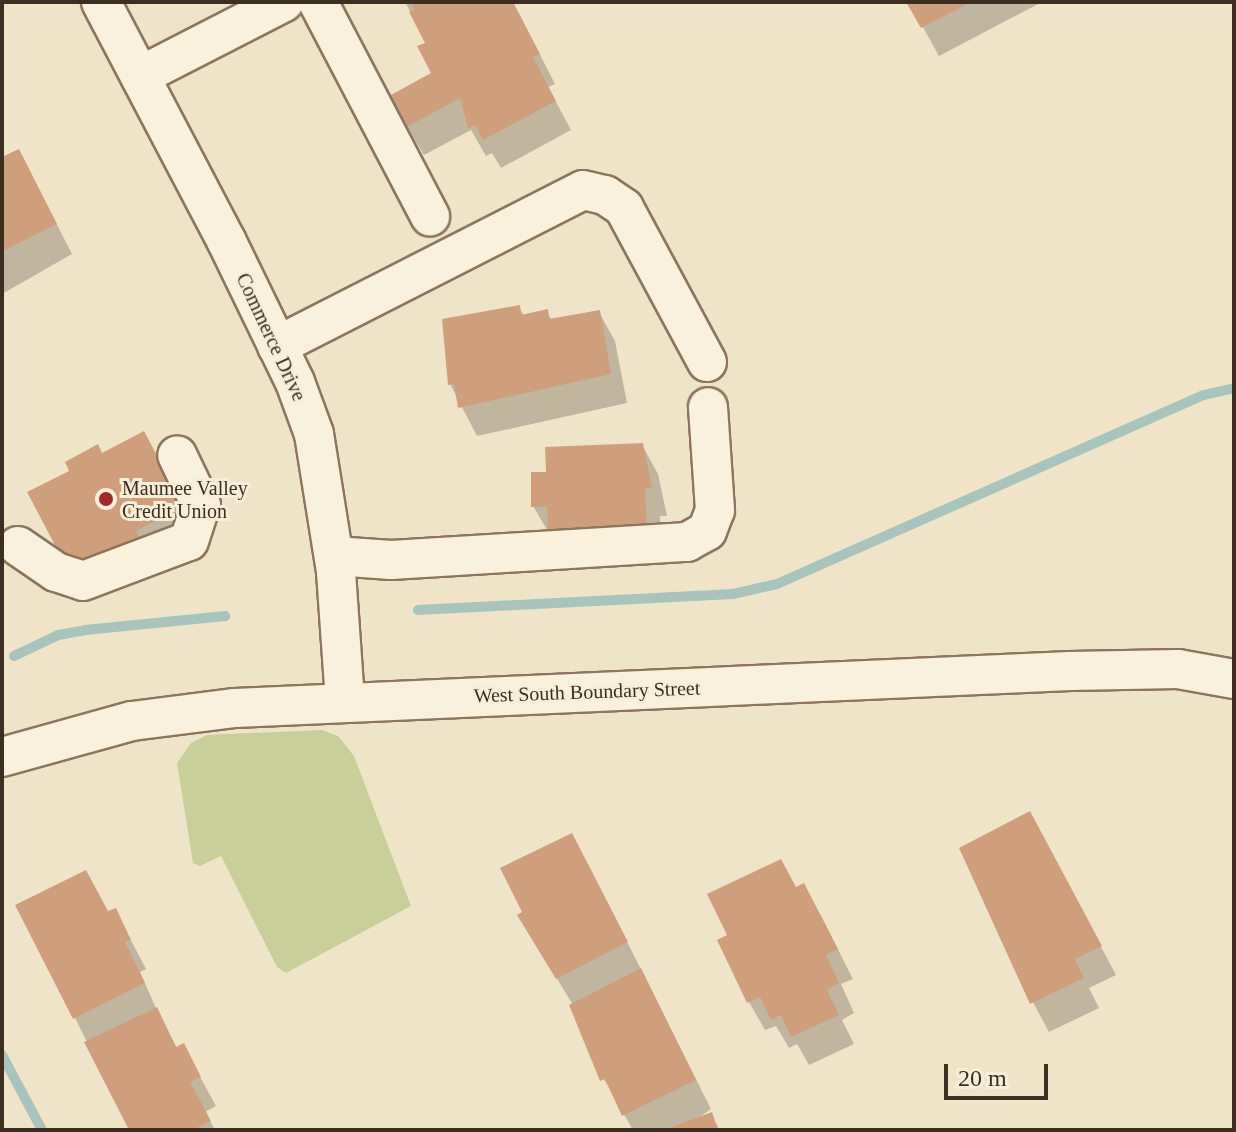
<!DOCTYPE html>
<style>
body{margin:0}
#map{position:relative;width:1236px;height:1132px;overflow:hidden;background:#f0e4c8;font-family:Georgia,serif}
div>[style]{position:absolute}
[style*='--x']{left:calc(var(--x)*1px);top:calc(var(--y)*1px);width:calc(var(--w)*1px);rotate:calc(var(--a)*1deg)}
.green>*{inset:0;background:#c9cf9b}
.shadow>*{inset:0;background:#0003}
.stream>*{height:10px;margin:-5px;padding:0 5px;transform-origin:5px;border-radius:5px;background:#a9c4bc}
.building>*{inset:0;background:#cf9f7d}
.roads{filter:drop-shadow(2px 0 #8d765c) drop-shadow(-2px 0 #8d765c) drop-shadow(0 2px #8d765c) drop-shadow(0 -2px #8d765c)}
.minor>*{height:38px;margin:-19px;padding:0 19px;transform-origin:19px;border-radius:19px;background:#faf1dc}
.dots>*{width:22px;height:22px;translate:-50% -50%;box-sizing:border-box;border:4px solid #f7eed8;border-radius:50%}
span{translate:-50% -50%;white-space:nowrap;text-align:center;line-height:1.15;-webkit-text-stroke:6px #f7eed8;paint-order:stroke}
.street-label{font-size:20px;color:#3d2e20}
.poi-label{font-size:20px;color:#3d2e20}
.left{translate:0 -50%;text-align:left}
.frame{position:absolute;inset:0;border:4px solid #3d2e20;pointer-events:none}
.scale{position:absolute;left:944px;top:1064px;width:104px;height:36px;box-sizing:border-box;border:4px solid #3d2e20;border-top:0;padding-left:10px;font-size:24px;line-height:28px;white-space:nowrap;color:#3d2e20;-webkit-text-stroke:6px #f7eed8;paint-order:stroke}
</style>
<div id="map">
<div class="green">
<div style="clip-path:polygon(322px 730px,338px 736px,354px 756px,411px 906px,286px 973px,277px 967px,221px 856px,200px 866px,193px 863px,177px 763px,191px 743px,207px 735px)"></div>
</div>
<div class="shadow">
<div style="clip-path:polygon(405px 2px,513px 2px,555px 84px,548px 87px,571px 130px,501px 168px,492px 153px,486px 156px,471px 130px,424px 155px,407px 127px,434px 74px,428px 44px)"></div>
<div style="clip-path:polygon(909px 2px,1042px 2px,939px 56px)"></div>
<div style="clip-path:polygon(19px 151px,72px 254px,2px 294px,2px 159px)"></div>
<div style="clip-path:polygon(519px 307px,524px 316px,547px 311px,552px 321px,599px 312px,615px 341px,627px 403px,477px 436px,450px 384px)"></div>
<div style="clip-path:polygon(642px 445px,658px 474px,667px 516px,660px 516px,662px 554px,550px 535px,533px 506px,548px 474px)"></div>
<div style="clip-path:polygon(102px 455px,156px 456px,195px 529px,81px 589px)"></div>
<div style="clip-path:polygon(1046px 843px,1116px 975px,1089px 988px,1099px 1008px,1049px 1032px,1015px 969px)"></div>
<div style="clip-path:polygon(588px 864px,711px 1109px,694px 1121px,711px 1115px,720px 1130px,633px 1130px,589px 1053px,573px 1005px,536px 944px)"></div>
<div style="clip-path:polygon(796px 889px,820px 914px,853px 979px,841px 984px,854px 1013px,842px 1020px,854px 1044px,809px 1065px,797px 1044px,789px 1048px,776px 1026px,765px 1030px,749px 1002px)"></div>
<div style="clip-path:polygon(115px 910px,146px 969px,140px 972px,158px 1013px,177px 1048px,183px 1046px,216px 1106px,205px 1112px,215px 1130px,131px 1130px,75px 1018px,108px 913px)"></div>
</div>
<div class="stream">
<div style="--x:418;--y:610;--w:315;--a:-2.9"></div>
<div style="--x:733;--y:594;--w:45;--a:-12.8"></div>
<div style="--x:777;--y:584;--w:467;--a:-23.9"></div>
<div style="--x:1204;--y:395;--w:31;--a:-13"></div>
<div style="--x:14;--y:656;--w:49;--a:-25.5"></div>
<div style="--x:58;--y:635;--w:27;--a:-10"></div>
<div style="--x:85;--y:630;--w:141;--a:-5.7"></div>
<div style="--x:2;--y:1055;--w:85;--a:61.9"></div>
</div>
<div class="building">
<div style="clip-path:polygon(411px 2px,513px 2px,540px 54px,533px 57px,556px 101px,483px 140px,475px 125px,468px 128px,460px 98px,405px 128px,389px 96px,431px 73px,417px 46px,425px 43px,409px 12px,414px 9px)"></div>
<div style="clip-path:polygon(906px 2px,971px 2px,921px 28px)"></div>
<div style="clip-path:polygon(19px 149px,57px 224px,3px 251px,2px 259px,2px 157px)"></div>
<div style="clip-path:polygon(520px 305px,521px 315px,548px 309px,549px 319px,600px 310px,611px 374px,458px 408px,454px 384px,448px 385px,442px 319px)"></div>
<div style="clip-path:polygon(144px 431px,184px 506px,136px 531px,139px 537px,67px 568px,27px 492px,69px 471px,65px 462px,98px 444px,102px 453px)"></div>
<div style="clip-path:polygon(643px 443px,652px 488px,645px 488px,647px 525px,627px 526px,628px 534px,605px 528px,589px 528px,590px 536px,548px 531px,547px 507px,531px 507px,531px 472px,546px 472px,545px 447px)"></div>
<div style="clip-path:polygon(1030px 811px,1102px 946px,1075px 959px,1084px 978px,1030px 1004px,959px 848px)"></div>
<div style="clip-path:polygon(572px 833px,628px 942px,556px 979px,517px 915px,522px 912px,500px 868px)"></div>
<div style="clip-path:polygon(781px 859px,796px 887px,804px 883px,838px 949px,826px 955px,839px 983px,827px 990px,839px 1015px,791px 1037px,781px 1015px,771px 1020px,760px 997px,747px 1003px,717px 940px,727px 935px,707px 894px)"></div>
<div style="clip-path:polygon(86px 870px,108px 911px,116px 908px,131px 940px,125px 942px,145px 983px,73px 1019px,15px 905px)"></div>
<div style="clip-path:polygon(641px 968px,696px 1080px,622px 1116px,605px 1079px,600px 1081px,569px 1005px)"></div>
<div style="clip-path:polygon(157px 1007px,176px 1047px,184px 1043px,201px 1077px,190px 1082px,211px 1121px,193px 1130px,129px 1130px,84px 1042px)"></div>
<div style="clip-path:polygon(712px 1112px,718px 1130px,664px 1130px)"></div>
</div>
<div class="roads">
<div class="minor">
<div style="--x:101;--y:2;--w:269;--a:62.3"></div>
<div style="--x:226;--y:240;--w:158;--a:64.1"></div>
<div style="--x:295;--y:382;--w:55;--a:69.9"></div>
<div style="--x:314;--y:434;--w:140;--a:80.9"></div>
<div style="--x:336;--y:572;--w:130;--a:86"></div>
<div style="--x:318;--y:2;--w:242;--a:62.4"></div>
<div style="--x:140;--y:76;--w:162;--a:-27.2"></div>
<div style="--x:277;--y:346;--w:343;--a:-27"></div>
<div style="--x:583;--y:190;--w:23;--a:13"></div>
<div style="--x:605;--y:195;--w:23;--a:34"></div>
<div style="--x:624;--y:208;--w:175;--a:61.7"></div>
<div style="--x:18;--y:546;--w:46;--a:34.4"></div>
<div style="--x:56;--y:572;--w:28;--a:18"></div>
<div style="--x:83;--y:581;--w:113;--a:-20.7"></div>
<div style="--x:189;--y:541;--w:38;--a:-72"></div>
<div style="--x:201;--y:505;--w:55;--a:-115.6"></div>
<div style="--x:335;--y:556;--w:56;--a:4.1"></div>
<div style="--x:391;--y:560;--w:297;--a:-3.5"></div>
<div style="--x:687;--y:542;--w:23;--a:-29"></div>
<div style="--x:707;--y:531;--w:22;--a:-69"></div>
<div style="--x:715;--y:510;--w:103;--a:-93.9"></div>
<div style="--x:2;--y:757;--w:135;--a:-15.5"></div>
<div style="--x:132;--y:721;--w:104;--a:-7.2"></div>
<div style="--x:235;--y:708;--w:836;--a:-2.54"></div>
<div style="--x:1070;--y:671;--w:108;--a:-1.1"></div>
<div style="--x:1178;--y:669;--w:57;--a:10.1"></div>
</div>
</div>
<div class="dots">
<div style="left:106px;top:499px;background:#9e2a2b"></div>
</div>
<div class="street-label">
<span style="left:271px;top:337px;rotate:65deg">Commerce Drive</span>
<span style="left:587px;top:692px;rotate:-2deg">West South Boundary Street</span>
</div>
<div class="poi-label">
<span class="left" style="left:122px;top:500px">Maumee Valley<br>Credit Union</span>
</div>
<div class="frame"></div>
<div class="scale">20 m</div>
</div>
